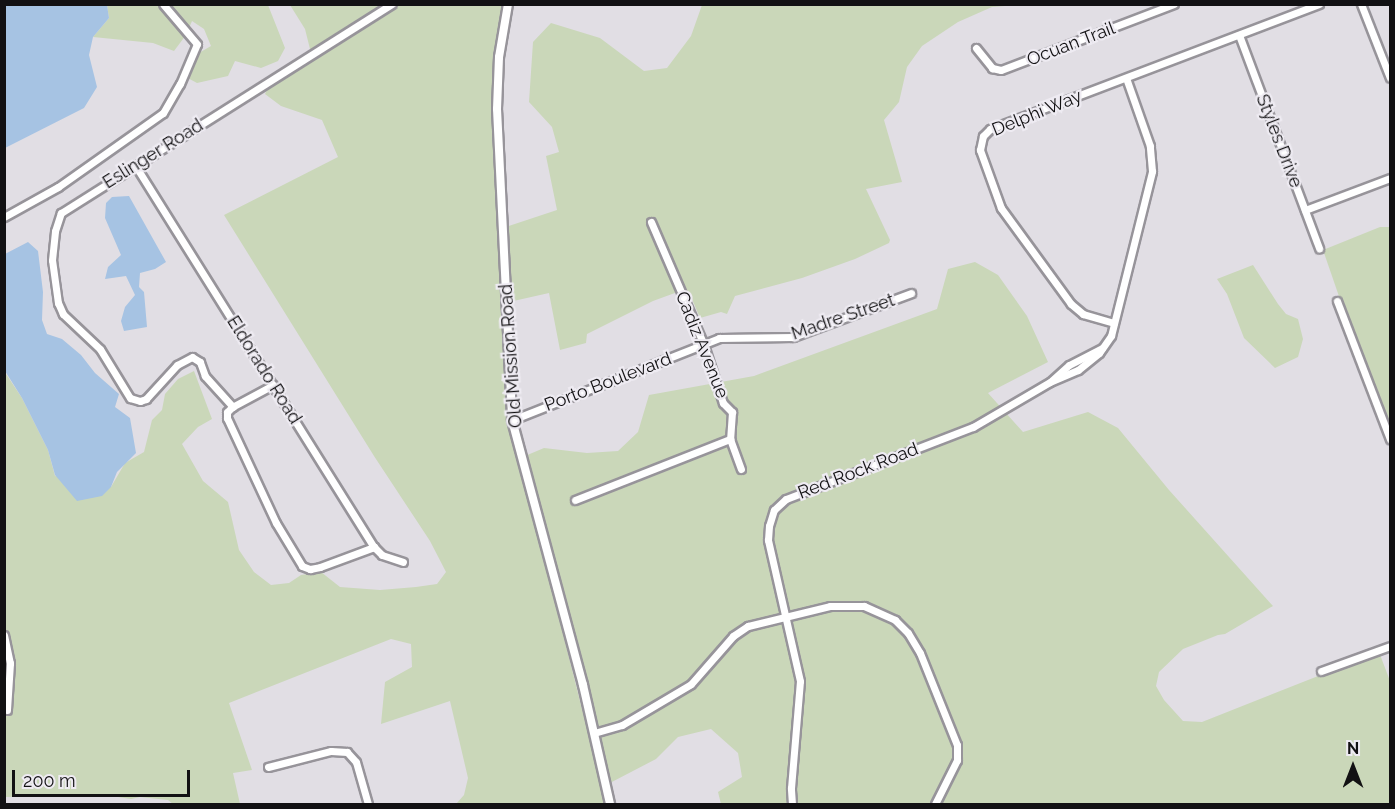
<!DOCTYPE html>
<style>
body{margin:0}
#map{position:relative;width:1395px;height:809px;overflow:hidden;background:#e1dee4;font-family:Raleway,sans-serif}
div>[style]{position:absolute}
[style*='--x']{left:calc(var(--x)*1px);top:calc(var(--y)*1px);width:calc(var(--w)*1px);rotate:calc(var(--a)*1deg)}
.green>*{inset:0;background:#cad7b9}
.water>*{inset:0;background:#a6c3e3}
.roads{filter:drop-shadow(2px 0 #97949a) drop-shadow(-2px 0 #97949a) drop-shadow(0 2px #97949a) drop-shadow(0 -2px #97949a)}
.minor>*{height:7px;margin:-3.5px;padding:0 3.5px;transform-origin:3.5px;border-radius:3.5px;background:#fff}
.tertiary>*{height:8px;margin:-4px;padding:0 4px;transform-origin:4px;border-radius:4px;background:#fff}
span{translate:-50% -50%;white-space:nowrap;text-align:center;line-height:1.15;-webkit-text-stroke:4.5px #eeebf2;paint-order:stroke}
.street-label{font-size:18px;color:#121113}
.frame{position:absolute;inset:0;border:6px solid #121113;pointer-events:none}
.north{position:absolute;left:1323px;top:737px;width:60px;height:60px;-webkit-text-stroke:4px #eeebf2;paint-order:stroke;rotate:0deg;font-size:16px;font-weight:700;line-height:24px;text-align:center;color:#121113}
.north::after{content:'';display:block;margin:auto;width:21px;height:27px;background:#121113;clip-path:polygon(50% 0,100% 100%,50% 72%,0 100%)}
.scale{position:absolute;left:12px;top:770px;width:178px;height:27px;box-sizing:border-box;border:3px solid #121113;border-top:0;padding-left:8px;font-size:18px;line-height:21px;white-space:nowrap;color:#121113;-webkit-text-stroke:4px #eeebf2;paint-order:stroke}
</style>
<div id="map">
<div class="green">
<div style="clip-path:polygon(107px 5px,268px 5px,285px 48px,278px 61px,261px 68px,235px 61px,228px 76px,197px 83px,184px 76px,185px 61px,211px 46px,204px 29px,192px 21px,186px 35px,174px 51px,153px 43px,93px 37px,109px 18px)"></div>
<div style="clip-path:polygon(290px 5px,505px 5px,496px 56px,509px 420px,606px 804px,456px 804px,464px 795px,468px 778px,450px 701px,381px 724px,385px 682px,412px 667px,411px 644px,391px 639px,229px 703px,252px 770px,233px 773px,240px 804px,173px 804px,168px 800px,140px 797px,131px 799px,105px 795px,5px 797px,4px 371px,22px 398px,48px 450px,55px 476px,111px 487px,125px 463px,144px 452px,152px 420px,162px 410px,165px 394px,178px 379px,194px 371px,212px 419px,198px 427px,182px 444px,203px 481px,228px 502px,239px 550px,254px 572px,271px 585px,289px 583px,301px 575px,321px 572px,340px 587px,380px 590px,416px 587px,437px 584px,446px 572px,430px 541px,374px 456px,224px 215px,338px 157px,322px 120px,281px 106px,265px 94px,275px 74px,311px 53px,305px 29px)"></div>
<div style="clip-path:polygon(702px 5px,1018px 5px,992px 7px,958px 22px,922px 46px,907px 67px,899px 102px,884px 120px,902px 182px,866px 189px,890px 240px,889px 243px,855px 259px,802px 278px,735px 296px,727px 314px,721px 312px,700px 318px,692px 299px,683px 290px,653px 301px,587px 334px,586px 343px,560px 350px,549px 293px,509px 302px,506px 227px,557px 210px,546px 156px,559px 152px,552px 127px,529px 102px,533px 42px,551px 23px,600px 38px,644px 71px,667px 68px,691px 36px)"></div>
<div style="clip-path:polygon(1380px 227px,1390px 227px,1390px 444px,1323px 250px)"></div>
<div style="clip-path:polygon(975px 262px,998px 275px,1027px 316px,1048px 362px,988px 393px,1023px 432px,1088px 412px,1118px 428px,1169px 490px,1273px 606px,1225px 634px,1218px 635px,1183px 649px,1159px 672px,1156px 686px,1164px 700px,1183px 721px,1202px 722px,1379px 652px,1390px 681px,1390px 804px,721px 804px,718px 792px,742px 777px,738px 753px,711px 729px,678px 737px,656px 759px,608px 784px,525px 456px,544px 448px,587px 453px,618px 451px,638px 432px,649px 395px,754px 376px,937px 309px,948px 269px)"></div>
<div style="clip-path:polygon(1253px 265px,1278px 304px,1286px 314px,1298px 319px,1303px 339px,1298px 357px,1275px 368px,1244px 338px,1227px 294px,1217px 279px)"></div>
</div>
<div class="water">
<div style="clip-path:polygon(5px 4px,107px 5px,109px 18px,93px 37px,89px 55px,97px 87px,84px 108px,5px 148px)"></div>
<div style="clip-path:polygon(129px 196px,166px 262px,155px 269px,140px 273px,139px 287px,144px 292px,147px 327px,124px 331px,121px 321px,125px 307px,135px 295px,126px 276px,105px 279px,108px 267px,121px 255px,105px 218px,106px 203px,112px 197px)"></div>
<div style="clip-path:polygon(28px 242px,38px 251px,43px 292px,42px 320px,47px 334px,62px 339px,81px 355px,95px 373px,119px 394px,115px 407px,130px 418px,136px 453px,117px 472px,111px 487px,102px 496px,77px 501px,55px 475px,48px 450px,22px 398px,5px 371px,5px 254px)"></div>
</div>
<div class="roads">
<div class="minor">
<div style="--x:1361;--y:4;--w:79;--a:68.6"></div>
<div style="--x:1239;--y:35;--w:228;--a:69.4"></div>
<div style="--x:976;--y:48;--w:26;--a:51"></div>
<div style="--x:992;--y:68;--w:9;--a:13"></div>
<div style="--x:1001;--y:70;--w:185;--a:-20.9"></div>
<div style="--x:135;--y:165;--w:451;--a:58"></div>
<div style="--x:374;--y:547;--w:11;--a:45"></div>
<div style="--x:382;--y:555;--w:22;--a:18"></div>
<div style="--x:1305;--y:210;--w:91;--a:-20.6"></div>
<div style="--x:4;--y:217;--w:62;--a:-29.1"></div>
<div style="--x:58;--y:187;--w:128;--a:-35.2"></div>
<div style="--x:163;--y:113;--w:34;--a:-60"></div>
<div style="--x:180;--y:84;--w:43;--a:-67"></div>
<div style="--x:197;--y:44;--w:52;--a:-130.4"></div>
<div style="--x:651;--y:222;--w:134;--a:66.7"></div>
<div style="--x:704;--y:345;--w:61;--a:71.9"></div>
<div style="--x:723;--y:403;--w:13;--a:45"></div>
<div style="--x:732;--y:412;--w:27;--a:94"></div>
<div style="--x:730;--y:439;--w:32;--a:70"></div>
<div style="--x:1337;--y:301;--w:148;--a:69"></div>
<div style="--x:1114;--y:323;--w:32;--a:-164"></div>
<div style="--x:1083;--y:314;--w:16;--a:-140"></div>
<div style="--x:1071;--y:304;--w:119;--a:-126.1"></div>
<div style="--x:1001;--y:208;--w:62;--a:-109.9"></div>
<div style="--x:980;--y:150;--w:14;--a:-78"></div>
<div style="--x:983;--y:136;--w:10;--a:-45"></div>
<div style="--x:990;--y:129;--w:352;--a:-20.8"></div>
<div style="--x:1052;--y:381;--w:28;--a:-23"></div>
<div style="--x:1078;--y:370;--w:27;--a:-39"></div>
<div style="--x:1099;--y:353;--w:21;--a:-55"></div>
<div style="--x:1111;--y:336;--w:170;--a:-76"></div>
<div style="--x:1152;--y:171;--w:25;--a:-95"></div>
<div style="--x:1150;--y:146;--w:72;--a:-109.4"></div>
<div style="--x:273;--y:385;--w:47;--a:151.8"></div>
<div style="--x:232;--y:407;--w:7;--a:135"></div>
<div style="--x:227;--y:412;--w:6;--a:90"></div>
<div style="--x:227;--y:418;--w:116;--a:65"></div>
<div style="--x:276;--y:523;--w:50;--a:58.8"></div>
<div style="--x:302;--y:566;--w:9;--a:21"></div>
<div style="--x:310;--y:569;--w:10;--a:-11"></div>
<div style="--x:320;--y:567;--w:58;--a:-20.3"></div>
<div style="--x:233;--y:407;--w:42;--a:-132.1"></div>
<div style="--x:205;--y:376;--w:15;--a:-110"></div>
<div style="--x:200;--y:362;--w:9;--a:-148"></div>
<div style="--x:192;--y:357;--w:17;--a:152"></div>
<div style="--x:177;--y:365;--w:46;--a:132.4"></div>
<div style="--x:146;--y:399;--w:6;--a:162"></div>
<div style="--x:140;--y:401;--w:10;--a:-163"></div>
<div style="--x:130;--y:398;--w:57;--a:-121.5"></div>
<div style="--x:100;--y:349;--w:51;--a:-136.6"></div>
<div style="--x:63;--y:314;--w:12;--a:-114"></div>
<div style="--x:58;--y:303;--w:43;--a:-97.9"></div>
<div style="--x:52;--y:260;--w:29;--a:-84"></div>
<div style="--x:55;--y:231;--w:19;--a:-72"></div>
<div style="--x:61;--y:213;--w:391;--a:-32.3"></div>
<div style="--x:512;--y:420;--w:223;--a:-21.6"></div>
<div style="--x:719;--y:338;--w:74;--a:-0.8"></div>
<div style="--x:793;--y:337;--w:126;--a:-20.4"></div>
<div style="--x:575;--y:500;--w:167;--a:-21.5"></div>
<div style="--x:4;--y:635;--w:29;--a:78"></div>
<div style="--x:10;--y:663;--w:47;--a:93.7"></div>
<div style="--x:1321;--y:671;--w:73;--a:-19.9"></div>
<div style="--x:594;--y:733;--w:29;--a:-16"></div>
<div style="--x:622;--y:725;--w:80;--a:-30.7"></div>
<div style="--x:691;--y:684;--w:64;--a:-48.8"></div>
<div style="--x:733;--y:636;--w:18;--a:-34"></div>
<div style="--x:748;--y:626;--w:84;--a:-13.7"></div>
<div style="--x:830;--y:606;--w:34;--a:0"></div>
<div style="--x:864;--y:606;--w:34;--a:24"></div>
<div style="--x:895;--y:620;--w:18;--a:45"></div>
<div style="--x:908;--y:633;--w:23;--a:59"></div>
<div style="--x:920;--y:653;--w:99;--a:68.1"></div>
<div style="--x:957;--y:745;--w:15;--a:90"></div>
<div style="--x:957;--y:760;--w:49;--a:116.6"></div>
<div style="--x:268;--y:767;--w:65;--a:-14.3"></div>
<div style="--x:331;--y:751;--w:16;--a:4"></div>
<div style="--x:347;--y:752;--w:13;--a:48"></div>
<div style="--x:356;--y:762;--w:44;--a:74.1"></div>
<div style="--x:792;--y:804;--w:16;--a:-94"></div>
<div style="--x:791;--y:788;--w:107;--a:-85.2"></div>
<div style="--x:800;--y:681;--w:145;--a:-102.8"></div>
<div style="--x:768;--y:540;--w:14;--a:-86"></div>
<div style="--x:769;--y:526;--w:17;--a:-73"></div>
<div style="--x:774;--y:510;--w:16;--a:-43"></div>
<div style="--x:786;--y:499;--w:200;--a:-21.1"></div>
<div style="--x:973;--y:427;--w:89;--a:-30.3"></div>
<div style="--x:1050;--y:382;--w:25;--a:-42"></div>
<div style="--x:1069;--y:365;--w:37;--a:-27"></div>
</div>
<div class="tertiary">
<div style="--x:508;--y:4;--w:54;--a:99.6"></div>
<div style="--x:499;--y:57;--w:52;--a:92.2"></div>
<div style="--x:497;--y:109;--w:311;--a:87.2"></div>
<div style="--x:512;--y:420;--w:274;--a:75"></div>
<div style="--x:583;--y:685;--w:122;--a:77.2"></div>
</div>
</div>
<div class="street-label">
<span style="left:1071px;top:44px;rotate:-21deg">Ocuan Trail</span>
<span style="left:1037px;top:113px;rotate:-22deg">Delphi Way</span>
<span style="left:1279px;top:141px;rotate:69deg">Styles Drive</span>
<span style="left:153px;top:154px;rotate:-32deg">Eslinger Road</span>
<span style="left:843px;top:317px;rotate:-19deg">Madre Street</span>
<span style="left:702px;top:345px;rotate:68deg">Cadiz Avenue</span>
<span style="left:511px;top:356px;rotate:-94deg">Old Mission Road</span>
<span style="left:264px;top:370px;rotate:58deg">Eldorado Road</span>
<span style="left:608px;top:382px;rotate:-21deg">Porto Boulevard</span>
<span style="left:858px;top:471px;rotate:-21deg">Red Rock Road</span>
</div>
<div class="frame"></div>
<div class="north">N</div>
<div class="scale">200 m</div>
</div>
